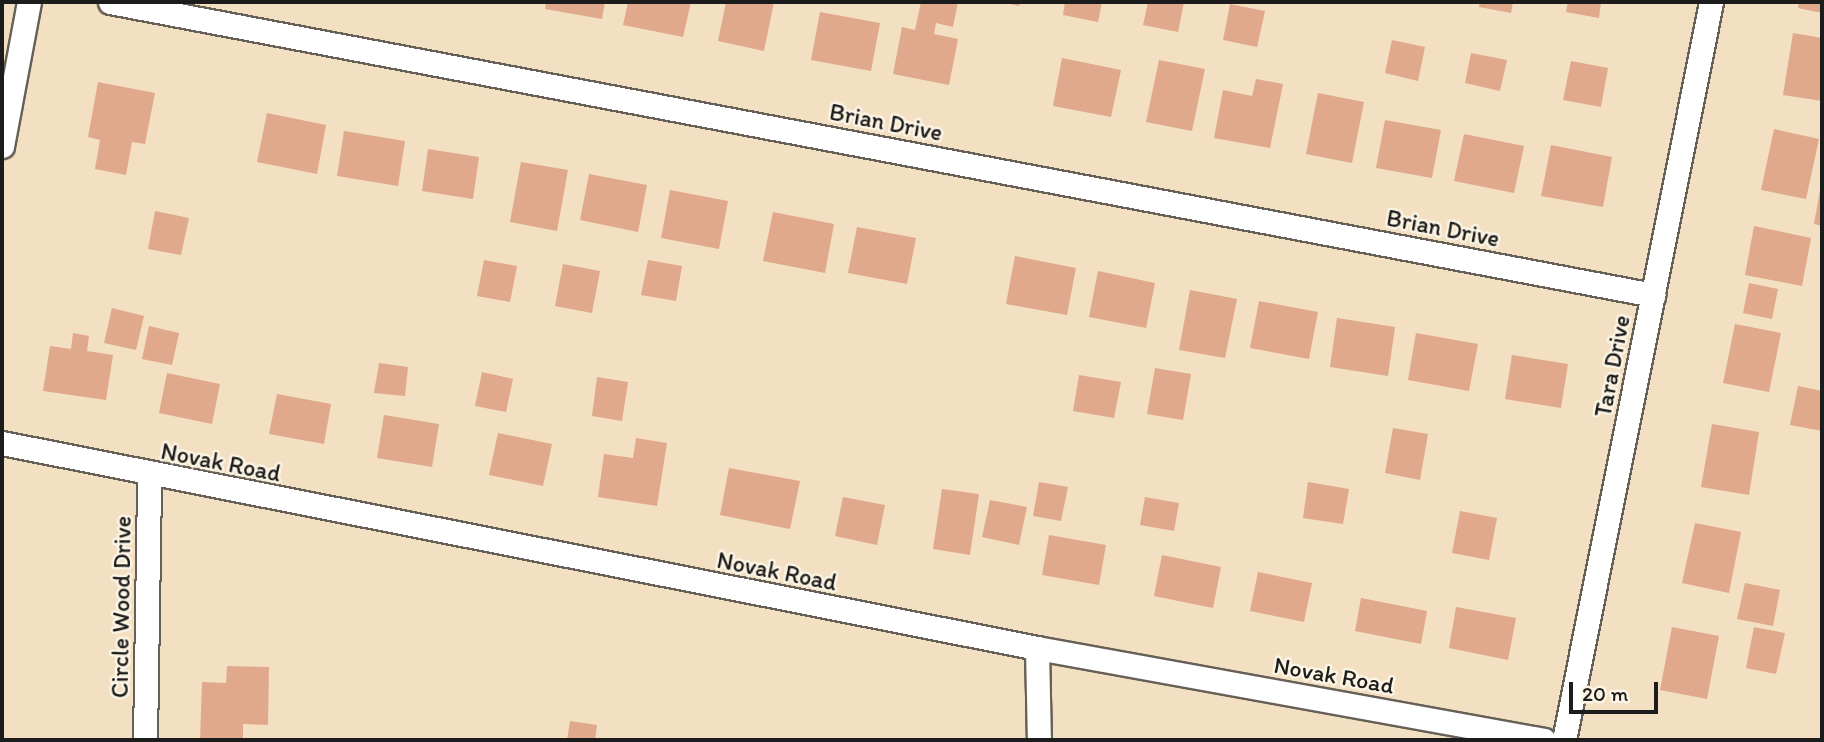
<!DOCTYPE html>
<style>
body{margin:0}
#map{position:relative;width:1824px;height:742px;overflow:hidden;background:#f3dfc2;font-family:Itim,sans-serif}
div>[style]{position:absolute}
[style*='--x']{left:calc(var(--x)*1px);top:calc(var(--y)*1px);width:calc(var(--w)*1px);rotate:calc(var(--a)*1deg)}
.building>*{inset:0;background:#e0a98b}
.roads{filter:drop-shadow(2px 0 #676056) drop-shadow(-2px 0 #676056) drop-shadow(0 2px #676056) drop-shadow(0 -2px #676056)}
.street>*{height:23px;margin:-11.5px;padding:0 11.5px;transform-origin:11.5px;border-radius:11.5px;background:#fff}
span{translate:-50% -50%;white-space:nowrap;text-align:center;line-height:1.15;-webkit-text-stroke:5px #fcf5e5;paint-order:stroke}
.street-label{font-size:24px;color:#1c1c1c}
.frame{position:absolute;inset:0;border:4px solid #1c1c1c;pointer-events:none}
.scale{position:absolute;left:1569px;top:682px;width:89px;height:32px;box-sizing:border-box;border:4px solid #1c1c1c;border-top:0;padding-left:9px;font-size:21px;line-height:24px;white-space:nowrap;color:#1c1c1c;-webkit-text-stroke:5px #fcf5e5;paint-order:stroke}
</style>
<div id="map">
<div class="building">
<div style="clip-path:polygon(546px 2px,605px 2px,602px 19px,545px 9px)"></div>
<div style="clip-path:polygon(628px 2px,691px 2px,683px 37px,623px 25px)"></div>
<div style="clip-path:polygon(726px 2px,774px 2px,764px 51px,718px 41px)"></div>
<div style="clip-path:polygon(921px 2px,958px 2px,953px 27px,936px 23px,934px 34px,958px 39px,949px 85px,893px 74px,902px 27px,915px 30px)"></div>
<div style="clip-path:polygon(1002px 2px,1020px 2px,1019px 6px)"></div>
<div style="clip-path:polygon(1065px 2px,1102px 2px,1098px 22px,1063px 15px)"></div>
<div style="clip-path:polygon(1148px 2px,1184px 2px,1178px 32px,1143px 25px)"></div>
<div style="clip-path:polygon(1480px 2px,1513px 2px,1511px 13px,1479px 7px)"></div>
<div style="clip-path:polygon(1568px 2px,1601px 2px,1599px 18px,1566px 12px)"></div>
<div style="clip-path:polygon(1799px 2px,1822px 2px,1822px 13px,1798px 8px)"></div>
<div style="clip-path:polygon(1230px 4px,1265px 11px,1257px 47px,1223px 40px)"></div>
<div style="clip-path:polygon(820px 12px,880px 23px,871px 71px,811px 60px)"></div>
<div style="clip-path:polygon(1793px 33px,1822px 38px,1822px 101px,1783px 95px)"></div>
<div style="clip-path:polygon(1392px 40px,1425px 47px,1418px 81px,1385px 73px)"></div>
<div style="clip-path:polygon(1471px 53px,1507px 60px,1500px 91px,1465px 83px)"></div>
<div style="clip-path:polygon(1062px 58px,1121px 70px,1111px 117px,1053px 106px)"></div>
<div style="clip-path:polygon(1159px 60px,1205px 69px,1192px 131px,1146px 122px)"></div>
<div style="clip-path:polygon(1571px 61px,1608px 68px,1601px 107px,1563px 100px)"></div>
<div style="clip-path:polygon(1256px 79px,1283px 84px,1270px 148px,1214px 138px,1223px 90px,1252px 96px)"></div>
<div style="clip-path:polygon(98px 82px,155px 93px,145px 144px,132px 142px,126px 175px,95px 169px,100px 140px,88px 137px)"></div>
<div style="clip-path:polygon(1318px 93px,1364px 102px,1352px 163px,1306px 154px)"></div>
<div style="clip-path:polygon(267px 113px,326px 125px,317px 174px,257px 162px)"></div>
<div style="clip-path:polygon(1385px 120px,1441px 130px,1432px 178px,1376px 168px)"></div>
<div style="clip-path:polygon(1774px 129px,1819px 139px,1806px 199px,1761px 190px)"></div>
<div style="clip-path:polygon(344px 131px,405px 141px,398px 186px,337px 176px)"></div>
<div style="clip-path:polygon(1464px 134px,1524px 146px,1514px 193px,1454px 181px)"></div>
<div style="clip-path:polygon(1551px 145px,1612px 157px,1603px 207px,1541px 196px)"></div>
<div style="clip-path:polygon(428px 149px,479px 157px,473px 199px,422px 191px)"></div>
<div style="clip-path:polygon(521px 162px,568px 170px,557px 231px,510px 222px)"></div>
<div style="clip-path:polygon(589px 174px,647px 185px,638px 232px,580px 220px)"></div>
<div style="clip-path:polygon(670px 190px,728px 201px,719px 249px,661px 238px)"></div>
<div style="clip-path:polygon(1820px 190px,1822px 191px,1822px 226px,1814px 224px)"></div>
<div style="clip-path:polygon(155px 211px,189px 218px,181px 255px,148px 249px)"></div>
<div style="clip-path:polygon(773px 212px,834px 224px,825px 273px,763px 261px)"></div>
<div style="clip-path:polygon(1754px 226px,1811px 238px,1802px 286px,1745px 275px)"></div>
<div style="clip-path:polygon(857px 227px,916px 238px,907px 284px,848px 273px)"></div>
<div style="clip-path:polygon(1015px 256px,1076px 268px,1067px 315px,1006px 304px)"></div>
<div style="clip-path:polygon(484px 260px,517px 266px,510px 302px,477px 296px)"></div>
<div style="clip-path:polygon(648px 260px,682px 266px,676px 301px,641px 295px)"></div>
<div style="clip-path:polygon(563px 264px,600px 271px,592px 313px,555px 306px)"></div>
<div style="clip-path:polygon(1098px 271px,1155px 283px,1146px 328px,1089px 317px)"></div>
<div style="clip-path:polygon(1749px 283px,1778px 289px,1772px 319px,1743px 313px)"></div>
<div style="clip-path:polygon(1190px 290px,1237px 299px,1225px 358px,1179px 350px)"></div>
<div style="clip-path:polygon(1259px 301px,1318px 312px,1309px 359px,1250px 348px)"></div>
<div style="clip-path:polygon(112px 308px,144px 316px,136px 350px,104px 343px)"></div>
<div style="clip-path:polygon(1337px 318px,1395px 327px,1388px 376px,1330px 367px)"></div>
<div style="clip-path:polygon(1735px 324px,1781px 333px,1769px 392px,1723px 383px)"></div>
<div style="clip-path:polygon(149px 326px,179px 333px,172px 365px,142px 359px)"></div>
<div style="clip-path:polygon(73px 333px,89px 336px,87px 351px,113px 355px,106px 400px,43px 391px,50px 346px,71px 349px)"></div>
<div style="clip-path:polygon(1416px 333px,1478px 344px,1469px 391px,1408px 380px)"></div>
<div style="clip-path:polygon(1512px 355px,1568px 364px,1561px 408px,1505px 399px)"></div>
<div style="clip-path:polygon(379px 363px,408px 367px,405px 396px,374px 393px)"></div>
<div style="clip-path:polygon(1155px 368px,1191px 374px,1183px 420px,1147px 414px)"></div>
<div style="clip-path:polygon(482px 372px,513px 379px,506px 412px,475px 406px)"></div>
<div style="clip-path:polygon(167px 373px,220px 384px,212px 424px,159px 413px)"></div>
<div style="clip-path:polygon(1079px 375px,1121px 382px,1114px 418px,1073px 411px)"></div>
<div style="clip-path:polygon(597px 377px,628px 382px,622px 421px,592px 416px)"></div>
<div style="clip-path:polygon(1798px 386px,1822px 391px,1822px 431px,1790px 425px)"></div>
<div style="clip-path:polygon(277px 394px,331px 404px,324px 444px,269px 434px)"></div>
<div style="clip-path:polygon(384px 415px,439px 424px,432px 467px,377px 458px)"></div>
<div style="clip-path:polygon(1712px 424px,1759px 432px,1749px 495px,1701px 487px)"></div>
<div style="clip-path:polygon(1393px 428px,1428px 434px,1420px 480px,1385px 473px)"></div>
<div style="clip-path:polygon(498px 433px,552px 444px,543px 486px,489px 475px)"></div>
<div style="clip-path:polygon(636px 438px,667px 443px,657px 506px,598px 497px,604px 454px,633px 458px)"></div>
<div style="clip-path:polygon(729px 468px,800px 481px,790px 529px,720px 515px)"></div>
<div style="clip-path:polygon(1039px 482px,1068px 487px,1061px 521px,1033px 516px)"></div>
<div style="clip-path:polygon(1308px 482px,1349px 489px,1343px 524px,1303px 518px)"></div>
<div style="clip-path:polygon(942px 489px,979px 494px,970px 555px,933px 549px)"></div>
<div style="clip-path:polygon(843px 497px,885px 505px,877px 545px,835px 536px)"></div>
<div style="clip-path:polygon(1145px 497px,1179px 503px,1174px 531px,1140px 525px)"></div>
<div style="clip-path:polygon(990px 500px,1027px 507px,1019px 545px,982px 537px)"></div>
<div style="clip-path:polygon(1460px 511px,1497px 518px,1489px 560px,1452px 553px)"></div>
<div style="clip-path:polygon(1695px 523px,1741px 532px,1729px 593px,1682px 583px)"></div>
<div style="clip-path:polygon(1049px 535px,1106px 545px,1099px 585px,1042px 575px)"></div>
<div style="clip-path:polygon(1162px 555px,1221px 567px,1213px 608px,1154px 596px)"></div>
<div style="clip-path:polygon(1258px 572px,1312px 583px,1304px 622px,1250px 611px)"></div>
<div style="clip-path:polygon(1745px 583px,1780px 590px,1773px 626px,1737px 619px)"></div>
<div style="clip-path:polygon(1361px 598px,1427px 611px,1421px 644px,1355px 631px)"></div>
<div style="clip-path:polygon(1456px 607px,1516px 618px,1508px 660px,1449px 648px)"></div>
<div style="clip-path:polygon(1672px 627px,1719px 636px,1707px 699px,1660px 690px)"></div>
<div style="clip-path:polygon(1754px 627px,1785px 633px,1776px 674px,1746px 668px)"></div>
<div style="clip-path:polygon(227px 666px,269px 667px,268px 725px,243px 724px,243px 740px,200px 740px,202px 682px,226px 683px)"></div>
<div style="clip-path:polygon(570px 721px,597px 725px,595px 740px,567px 740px)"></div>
</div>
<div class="roads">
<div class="street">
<div style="--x:110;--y:2;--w:1571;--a:10.75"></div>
<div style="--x:2;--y:146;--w:147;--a:-79.4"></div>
<div style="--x:2;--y:443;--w:1055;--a:11.2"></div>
<div style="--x:1037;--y:648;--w:515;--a:10.28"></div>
<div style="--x:1037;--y:648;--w:92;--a:88.8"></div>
<div style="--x:145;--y:740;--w:265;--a:-89.1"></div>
<div style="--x:1564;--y:740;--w:752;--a:-78.73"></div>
</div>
</div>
<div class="street-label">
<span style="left:886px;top:122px;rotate:11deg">Brian Drive</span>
<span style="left:1443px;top:228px;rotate:11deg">Brian Drive</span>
<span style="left:1612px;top:366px;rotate:-79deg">Tara Drive</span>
<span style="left:221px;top:462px;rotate:11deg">Novak Road</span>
<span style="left:777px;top:571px;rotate:11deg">Novak Road</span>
<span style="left:121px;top:607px;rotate:-89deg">Circle Wood Drive</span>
<span style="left:1334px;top:675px;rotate:10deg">Novak Road</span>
</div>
<div class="frame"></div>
<div class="scale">20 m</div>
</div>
